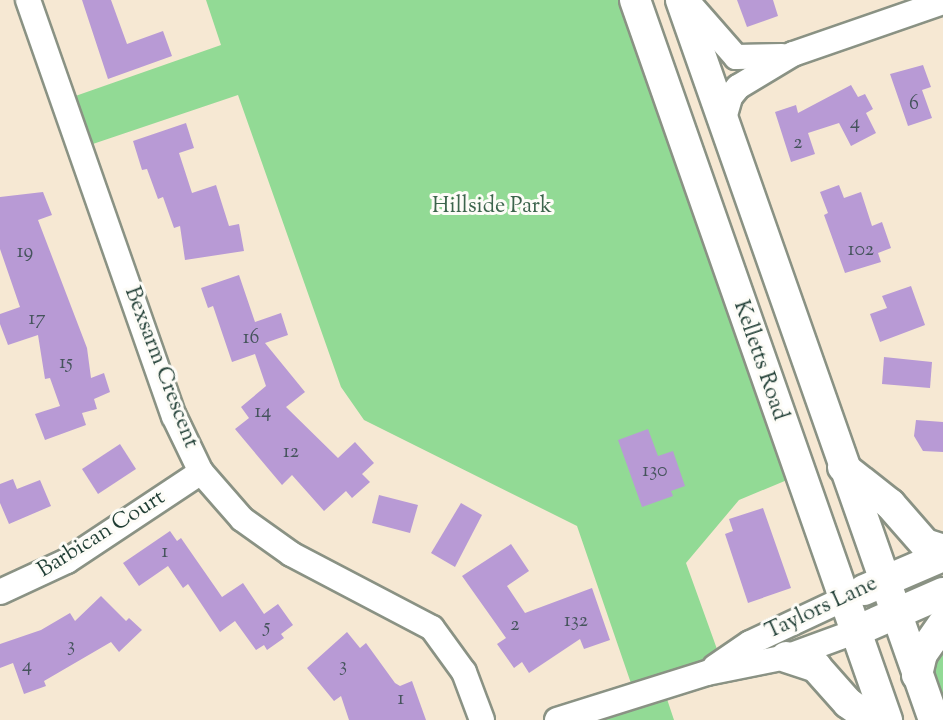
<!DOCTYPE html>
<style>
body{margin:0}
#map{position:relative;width:943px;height:720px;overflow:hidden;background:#f6e8d3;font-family:"Sorts Mill Goudy",serif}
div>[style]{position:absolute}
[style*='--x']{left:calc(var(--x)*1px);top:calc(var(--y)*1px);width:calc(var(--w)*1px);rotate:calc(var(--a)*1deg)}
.green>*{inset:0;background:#92da95}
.building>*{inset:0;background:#b89ad5}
.roads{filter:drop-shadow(2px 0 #8a9284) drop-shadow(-2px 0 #8a9284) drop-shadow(0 2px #8a9284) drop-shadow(0 -2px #8a9284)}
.minor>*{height:24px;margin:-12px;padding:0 12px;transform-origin:12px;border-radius:12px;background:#fff}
.major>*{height:30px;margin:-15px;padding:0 15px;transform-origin:15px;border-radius:15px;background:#fff}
span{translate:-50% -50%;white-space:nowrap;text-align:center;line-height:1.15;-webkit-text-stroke:6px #fdfcf7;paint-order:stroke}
.number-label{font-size:20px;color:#45545c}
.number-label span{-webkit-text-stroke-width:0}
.park-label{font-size:22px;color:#3c644c}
.street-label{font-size:22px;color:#1f3d34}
</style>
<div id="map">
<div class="green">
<div style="clip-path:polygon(206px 0,635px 0,799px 475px,739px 500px,686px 563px,722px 663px,663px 687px,674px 720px,557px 720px,635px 695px,577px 526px,364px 420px,341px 387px,238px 95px,81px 148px,64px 100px,221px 45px)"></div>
<div style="clip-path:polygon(943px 624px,943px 720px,922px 654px)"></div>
</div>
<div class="building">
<div style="clip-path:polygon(82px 0,111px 0,127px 44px,163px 31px,172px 56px,108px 79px)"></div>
<div style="clip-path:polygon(737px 0,773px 0,778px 16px,747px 27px)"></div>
<div style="clip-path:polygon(923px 65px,931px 87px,922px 90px,932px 118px,908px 126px,890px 74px)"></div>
<div style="clip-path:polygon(851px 85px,858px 97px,865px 94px,873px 109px,866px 113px,876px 133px,851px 146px,839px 123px,808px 133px,815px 154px,791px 162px,775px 112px,796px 105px,798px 113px)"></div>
<div style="clip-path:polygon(186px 123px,194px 148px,179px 153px,192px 193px,216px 185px,229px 226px,239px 224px,244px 251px,185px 260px,180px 226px,174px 228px,163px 197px,158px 199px,147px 169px,142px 170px,133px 141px)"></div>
<div style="clip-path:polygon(839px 185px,844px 198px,861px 192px,872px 226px,882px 222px,891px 248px,878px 253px,881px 262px,845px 273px,824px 215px,828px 213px,820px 192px)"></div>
<div style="clip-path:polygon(43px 192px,52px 215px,38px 220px,87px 348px,91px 378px,104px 373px,110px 392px,94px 399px,97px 409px,82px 413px,86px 425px,45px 440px,35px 414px,60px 406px,50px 378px,45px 379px,38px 335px,8px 345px,0 324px,0 314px,20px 307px,0 249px,0 197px)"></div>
<div style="clip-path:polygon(239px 275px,255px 322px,281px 313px,288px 335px,265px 343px,305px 392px,286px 407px,338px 458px,355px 442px,374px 463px,362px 474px,370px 482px,352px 498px,346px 491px,324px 511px,292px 475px,282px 485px,235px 429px,249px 418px,241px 407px,266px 386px,255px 354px,232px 362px,213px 306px,208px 308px,201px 288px)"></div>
<div style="clip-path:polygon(911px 286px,925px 325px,880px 342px,870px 314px,887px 308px,882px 296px)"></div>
<div style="clip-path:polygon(884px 357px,932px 362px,930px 388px,882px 384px)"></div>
<div style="clip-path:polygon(916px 420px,943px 422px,943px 452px,923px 451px,914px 436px)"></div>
<div style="clip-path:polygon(648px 429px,658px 456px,673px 451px,685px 486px,671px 491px,673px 496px,642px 507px,618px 440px)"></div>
<div style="clip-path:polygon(120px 444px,136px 469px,98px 494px,82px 469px)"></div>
<div style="clip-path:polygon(13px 479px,17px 489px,40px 480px,51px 506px,9px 524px,0 503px,0 484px)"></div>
<div style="clip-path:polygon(379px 495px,418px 505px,410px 533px,372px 523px)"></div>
<div style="clip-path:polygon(461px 503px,482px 515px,455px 567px,431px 553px)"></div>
<div style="clip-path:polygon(763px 508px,791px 588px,748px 603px,725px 534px,733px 531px,729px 519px)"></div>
<div style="clip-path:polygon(170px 531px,177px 541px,181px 538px,222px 597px,243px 583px,264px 614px,278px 604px,293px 625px,281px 634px,284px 638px,267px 650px,264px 645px,256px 650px,235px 621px,220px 632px,188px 584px,183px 588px,168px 566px,139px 586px,123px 563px)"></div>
<div style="clip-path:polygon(511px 544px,529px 571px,507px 586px,525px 613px,592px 588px,610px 640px,584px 649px,580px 639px,529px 673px,522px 662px,514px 668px,497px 644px,506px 638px,462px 576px)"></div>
<div style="clip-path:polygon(101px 596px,126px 621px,129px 618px,142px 630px,119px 652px,111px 642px,44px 681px,46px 686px,24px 694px,13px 663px,0 668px,0 644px,41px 630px,70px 613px,75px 621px)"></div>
<div style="clip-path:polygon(347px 632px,360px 648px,366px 643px,395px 683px,400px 686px,412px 681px,426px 720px,349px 720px,341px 696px,334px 701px,307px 668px)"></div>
</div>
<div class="roads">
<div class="minor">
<div style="--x:28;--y:0;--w:441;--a:70.7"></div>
<div style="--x:174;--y:416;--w:62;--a:64.3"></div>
<div style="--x:201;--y:472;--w:62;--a:48.9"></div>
<div style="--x:242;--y:519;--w:60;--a:35.5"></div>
<div style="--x:291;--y:554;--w:159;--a:27.7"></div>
<div style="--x:432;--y:628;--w:54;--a:54"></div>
<div style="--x:464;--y:672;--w:51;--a:69.4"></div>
<div style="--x:686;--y:0;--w:76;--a:48.7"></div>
<div style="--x:736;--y:57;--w:46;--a:-1.2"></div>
<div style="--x:723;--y:122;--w:26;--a:-74"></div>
<div style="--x:730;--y:97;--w:13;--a:-51"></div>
<div style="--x:738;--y:87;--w:64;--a:-31"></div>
<div style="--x:793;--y:54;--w:159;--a:-19.1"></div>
<div style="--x:0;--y:592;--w:74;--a:-24.8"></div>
<div style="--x:67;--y:561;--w:161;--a:-33.6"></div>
<div style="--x:715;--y:667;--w:42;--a:-34.4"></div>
<div style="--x:750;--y:643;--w:102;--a:-25.1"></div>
<div style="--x:557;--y:720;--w:157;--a:-17.4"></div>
<div style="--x:707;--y:673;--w:81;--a:-11.4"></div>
<div style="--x:786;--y:657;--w:72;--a:-20.2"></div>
</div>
<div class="major">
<div style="--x:635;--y:0;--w:763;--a:70.71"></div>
<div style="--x:681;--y:0;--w:763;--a:70.64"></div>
<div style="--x:843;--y:467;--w:60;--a:38.2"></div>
<div style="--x:890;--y:504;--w:53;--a:48.8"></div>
<div style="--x:925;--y:544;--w:19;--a:18"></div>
<div style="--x:864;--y:590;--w:86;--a:-23.3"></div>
<div style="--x:854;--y:632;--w:97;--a:-23.7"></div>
<div style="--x:786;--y:657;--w:32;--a:18"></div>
<div style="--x:816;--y:667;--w:48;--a:48.4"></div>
<div style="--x:848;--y:703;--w:29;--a:35"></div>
<div style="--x:917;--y:675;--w:22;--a:-77"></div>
<div style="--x:922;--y:654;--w:37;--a:-55"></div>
</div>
</div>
<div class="number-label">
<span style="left:914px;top:104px">6</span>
<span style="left:855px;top:123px">4</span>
<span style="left:798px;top:143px">2</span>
<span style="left:861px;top:250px">102</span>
<span style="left:25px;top:252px">19</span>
<span style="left:37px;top:319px">17</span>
<span style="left:251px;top:338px">16</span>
<span style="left:66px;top:363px">15</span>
<span style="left:263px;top:412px">14</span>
<span style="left:291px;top:452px">12</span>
<span style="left:655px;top:471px">130</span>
<span style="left:165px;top:552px">1</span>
<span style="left:576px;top:621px">132</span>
<span style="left:515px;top:625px">2</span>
<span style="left:267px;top:627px">5</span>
<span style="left:71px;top:646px">3</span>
<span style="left:27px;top:666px">4</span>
<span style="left:343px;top:666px">3</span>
<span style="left:401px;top:699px">1</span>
</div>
<div class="park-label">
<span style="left:492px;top:208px">Hillside Park</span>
</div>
<div class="street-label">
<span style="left:759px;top:361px;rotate:71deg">Kelletts Road</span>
<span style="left:160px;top:368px;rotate:69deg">Bexsarm Crescent</span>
<span style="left:102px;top:535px;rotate:-32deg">Barbican Court</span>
<span style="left:822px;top:609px;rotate:-25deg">Taylors Lane</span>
</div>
</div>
